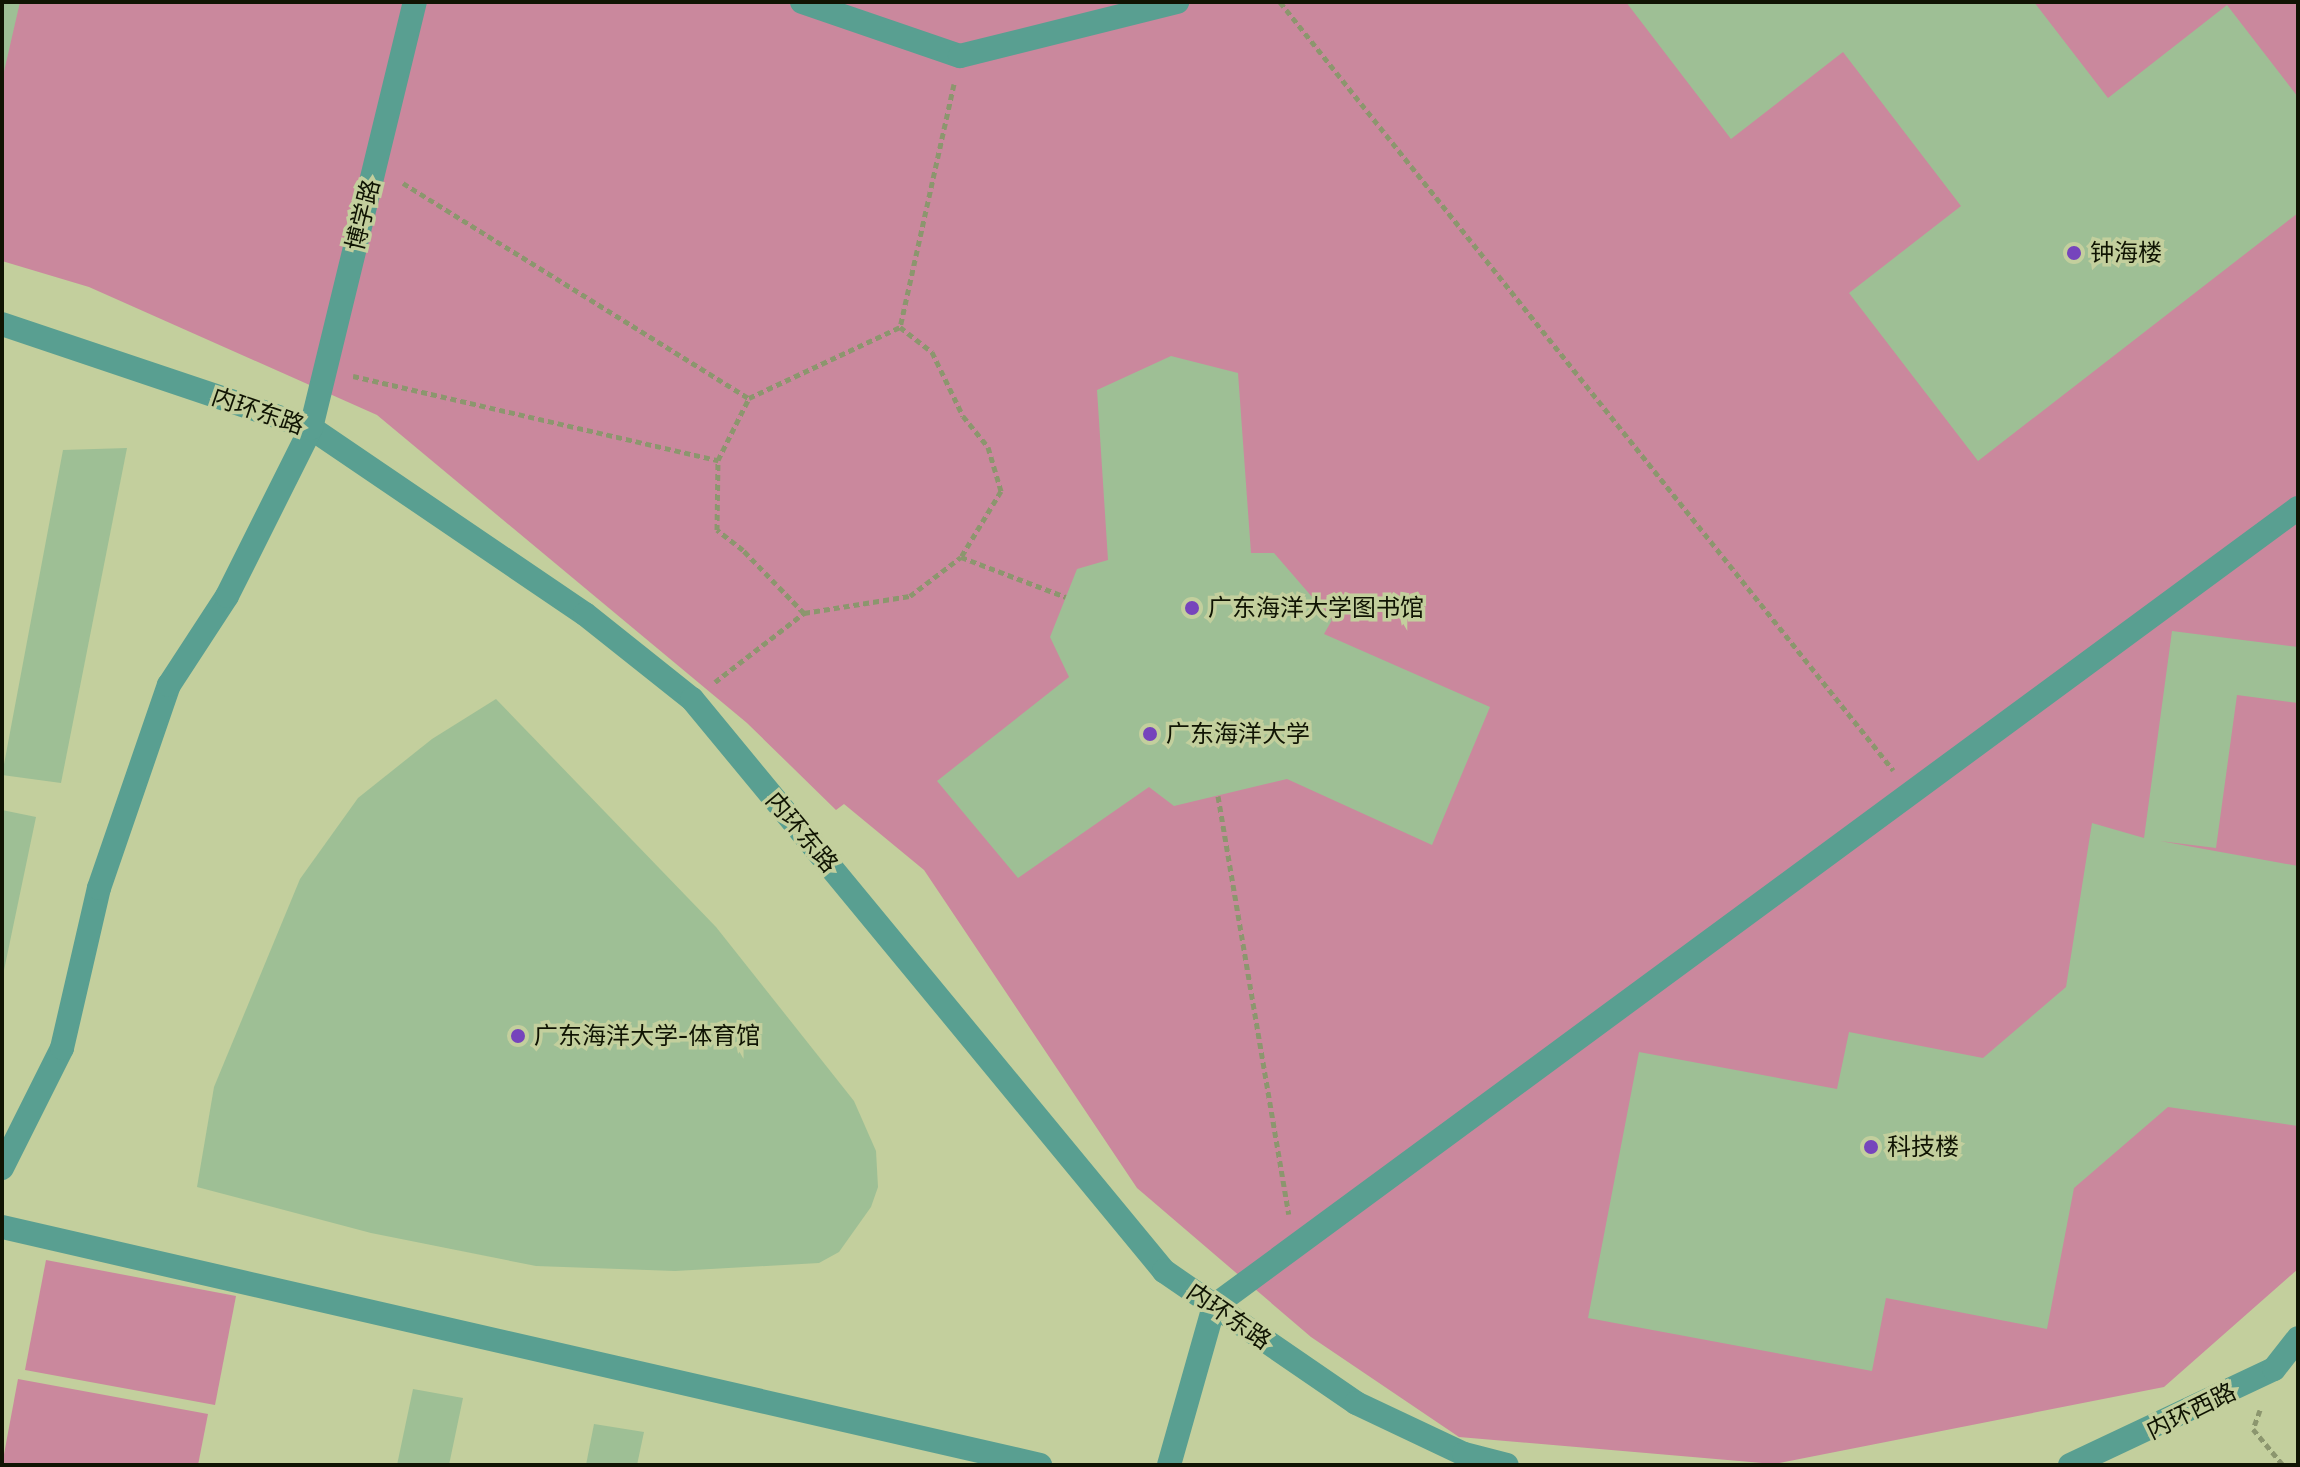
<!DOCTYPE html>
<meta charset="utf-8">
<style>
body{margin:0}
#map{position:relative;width:2300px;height:1467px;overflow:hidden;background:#c3cf9d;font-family:Cabin,"Noto Sans SC",sans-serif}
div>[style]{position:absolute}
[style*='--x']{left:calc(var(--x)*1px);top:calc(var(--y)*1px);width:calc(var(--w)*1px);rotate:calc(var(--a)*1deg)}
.green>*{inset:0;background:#ca889d}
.building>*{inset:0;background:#9ebf95}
.path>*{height:5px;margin-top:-2.5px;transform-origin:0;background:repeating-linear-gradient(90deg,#8c966e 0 6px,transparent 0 10px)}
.minor>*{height:24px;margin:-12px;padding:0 12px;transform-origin:12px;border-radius:12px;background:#599f91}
.dots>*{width:22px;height:22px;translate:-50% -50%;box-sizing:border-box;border:4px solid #c3cf9d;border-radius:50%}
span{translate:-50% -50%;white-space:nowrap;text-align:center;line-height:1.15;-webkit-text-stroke:7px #c3cf9d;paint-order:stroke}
.street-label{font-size:24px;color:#101403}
.poi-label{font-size:24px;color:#101403}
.left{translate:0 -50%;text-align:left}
.frame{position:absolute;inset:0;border:4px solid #101403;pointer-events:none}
</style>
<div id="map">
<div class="green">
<div style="clip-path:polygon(2px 2px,2298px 2px,2298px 1269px,2164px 1387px,1774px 1464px,1459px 1437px,1311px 1337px,1137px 1188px,924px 870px,844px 804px,836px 810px,747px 723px,377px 415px,89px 287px,2px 261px)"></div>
<div style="clip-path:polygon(46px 1260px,236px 1296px,215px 1405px,25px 1370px)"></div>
<div style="clip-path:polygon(18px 1379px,208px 1414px,198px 1465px,2px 1465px)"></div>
</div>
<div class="building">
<div style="clip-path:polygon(2px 2px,20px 2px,3px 76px,2px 76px)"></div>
<div style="clip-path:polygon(1626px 2px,2034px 2px,2108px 98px,2227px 5px,2298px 97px,2298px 213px,1978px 461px,1849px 293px,1961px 206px,1843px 52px,1731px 139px)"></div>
<div style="clip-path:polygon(1171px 356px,1238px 373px,1251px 553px,1274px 553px,1332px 620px,1324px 634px,1490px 707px,1432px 845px,1287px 779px,1174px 806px,1149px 787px,1018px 878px,937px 781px,1069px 677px,1050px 637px,1077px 569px,1108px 560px,1097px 390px)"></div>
<div style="clip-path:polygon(127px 448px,61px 783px,2px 775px,63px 450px)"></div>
<div style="clip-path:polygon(2172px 631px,2298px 647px,2298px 703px,2237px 695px,2216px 848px,2160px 841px,2298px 866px,2298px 1126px,2168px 1107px,2074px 1188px,2047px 1329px,1886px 1298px,1872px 1371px,1588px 1318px,1639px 1052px,1837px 1089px,1849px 1032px,1983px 1058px,2066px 987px,2092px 823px,2144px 838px)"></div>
<div style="clip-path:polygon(496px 699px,716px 927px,854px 1101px,876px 1151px,878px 1187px,871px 1207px,839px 1252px,819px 1263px,675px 1271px,536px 1266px,371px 1233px,197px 1187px,214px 1087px,300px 879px,358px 798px,432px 739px)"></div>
<div style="clip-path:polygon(2px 810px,36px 817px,3px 975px,2px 974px)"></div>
<div style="clip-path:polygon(413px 1389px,463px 1398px,449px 1465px,397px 1465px)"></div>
<div style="clip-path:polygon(594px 1424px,644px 1432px,637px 1465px,586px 1465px)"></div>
</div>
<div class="path">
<div style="--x:1280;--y:2;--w:983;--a:51.4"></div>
<div style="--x:954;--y:84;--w:249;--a:102.5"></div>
<div style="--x:900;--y:327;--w:41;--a:38"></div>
<div style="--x:932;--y:352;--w:71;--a:64.2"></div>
<div style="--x:963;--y:416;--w:40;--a:51"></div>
<div style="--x:988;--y:447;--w:46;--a:73.5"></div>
<div style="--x:1001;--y:491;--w:77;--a:121.2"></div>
<div style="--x:403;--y:183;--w:407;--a:31.9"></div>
<div style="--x:353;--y:376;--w:375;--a:13"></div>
<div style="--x:804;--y:613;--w:88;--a:-134.1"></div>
<div style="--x:743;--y:550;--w:33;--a:-142"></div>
<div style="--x:717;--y:530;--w:70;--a:-89.2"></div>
<div style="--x:718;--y:460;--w:69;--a:-63.4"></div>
<div style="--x:749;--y:398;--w:167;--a:-25.2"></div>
<div style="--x:715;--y:682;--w:113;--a:-37.8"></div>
<div style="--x:804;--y:613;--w:107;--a:-9.1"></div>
<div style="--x:910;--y:596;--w:64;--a:-37.4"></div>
<div style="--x:961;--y:557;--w:112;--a:20.9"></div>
<div style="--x:1218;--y:796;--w:424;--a:80.4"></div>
<div style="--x:2260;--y:1410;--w:20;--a:110"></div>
<div style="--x:2253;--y:1429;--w:47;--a:50.2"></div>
</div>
<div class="minor">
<div style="--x:802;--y:2;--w:167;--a:18.9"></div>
<div style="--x:960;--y:56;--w:224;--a:-14"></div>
<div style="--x:2;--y:324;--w:326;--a:18.6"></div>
<div style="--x:311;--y:428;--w:331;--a:34.2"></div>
<div style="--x:585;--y:614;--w:137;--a:38.5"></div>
<div style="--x:692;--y:699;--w:742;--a:50.47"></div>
<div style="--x:1164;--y:1271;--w:233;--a:34.5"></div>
<div style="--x:1356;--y:1403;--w:119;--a:25.3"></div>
<div style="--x:1464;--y:1454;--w:44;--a:14.3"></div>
<div style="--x:2;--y:1168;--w:134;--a:-63.4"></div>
<div style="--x:62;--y:1048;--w:164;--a:-77"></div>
<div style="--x:99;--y:888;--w:215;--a:-71"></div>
<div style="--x:169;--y:685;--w:106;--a:-56.9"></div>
<div style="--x:227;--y:596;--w:188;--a:-63.4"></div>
<div style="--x:311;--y:428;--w:439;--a:-76.3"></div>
<div style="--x:2;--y:1227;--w:1065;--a:12.91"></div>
<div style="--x:1169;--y:1465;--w:165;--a:-74.2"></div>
<div style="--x:1214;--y:1306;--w:1346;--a:-36.36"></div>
<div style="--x:2070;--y:1465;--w:225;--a:-25.2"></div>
<div style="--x:2274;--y:1369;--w:39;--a:-52"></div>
</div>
<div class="dots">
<div style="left:2074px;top:253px;background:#7644bc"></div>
<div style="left:1192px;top:608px;background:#7644bc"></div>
<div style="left:1150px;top:734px;background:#7644bc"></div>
<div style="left:518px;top:1036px;background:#7644bc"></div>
<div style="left:1871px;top:1147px;background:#7644bc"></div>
</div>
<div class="street-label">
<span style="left:363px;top:215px;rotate:-76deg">博学路</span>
<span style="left:258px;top:411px;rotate:19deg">内环东路</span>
<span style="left:802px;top:832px;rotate:50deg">内环东路</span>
<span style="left:1229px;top:1316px;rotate:35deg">内环东路</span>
<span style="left:2191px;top:1411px;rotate:-26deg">内环西路</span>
</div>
<div class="poi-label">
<span class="left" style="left:2090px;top:253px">钟海楼</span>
<span class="left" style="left:1208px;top:608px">广东海洋大学图书馆</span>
<span class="left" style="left:1166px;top:734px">广东海洋大学</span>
<span class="left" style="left:534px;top:1036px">广东海洋大学-体育馆</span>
<span class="left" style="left:1887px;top:1147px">科技楼</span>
</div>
<div class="frame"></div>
</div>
